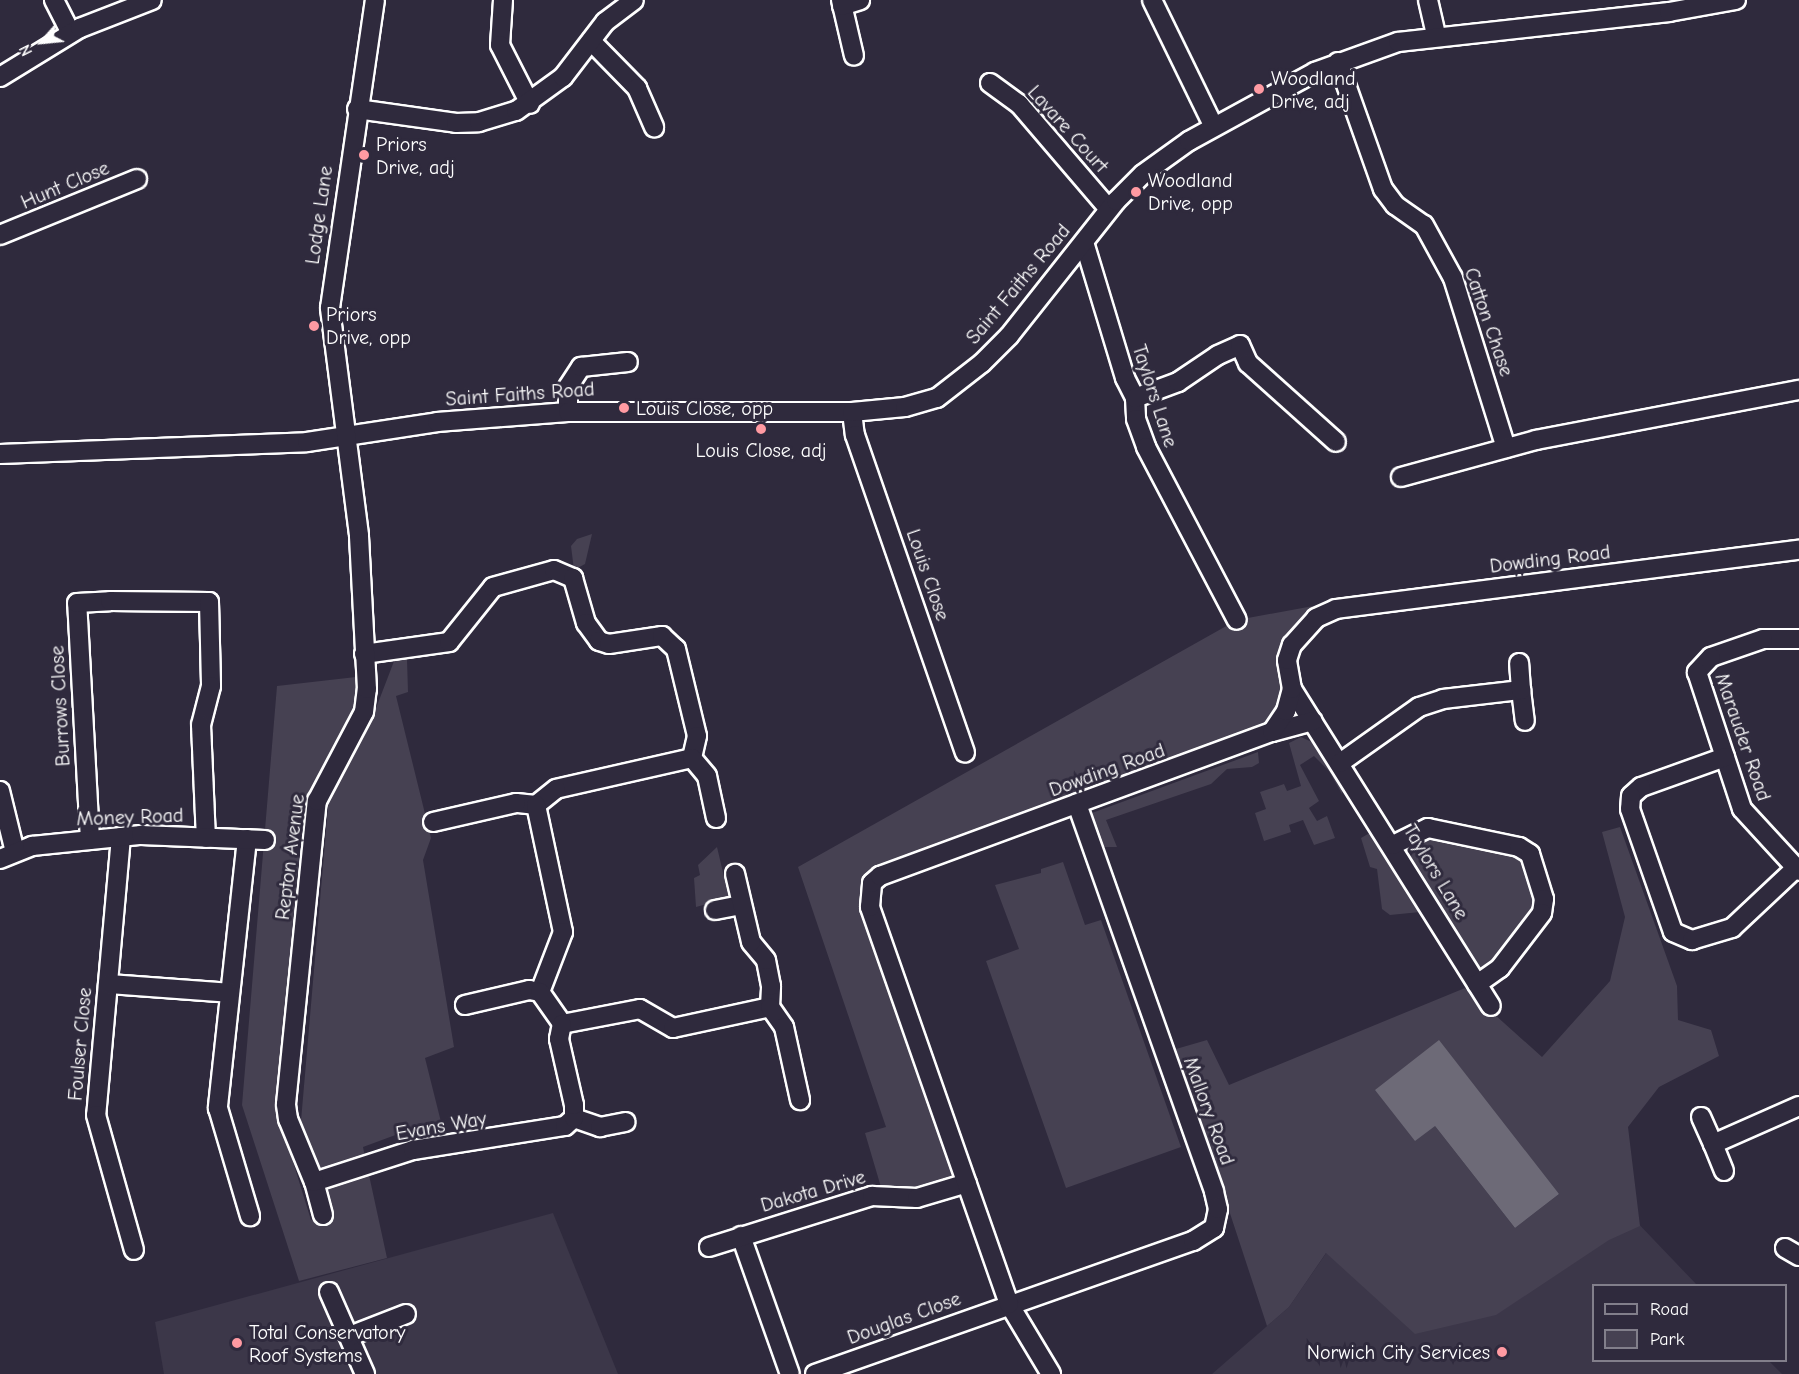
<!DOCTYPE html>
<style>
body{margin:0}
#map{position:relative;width:1799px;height:1374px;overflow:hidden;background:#2f2a3d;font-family:"Comic Neue",sans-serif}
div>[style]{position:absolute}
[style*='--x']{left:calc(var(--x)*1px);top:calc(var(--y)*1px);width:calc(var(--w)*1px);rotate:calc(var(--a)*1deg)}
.built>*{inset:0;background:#3c3749}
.green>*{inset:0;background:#464152}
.water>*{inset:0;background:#6d6a77}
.roads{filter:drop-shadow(2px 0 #fff) drop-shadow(-2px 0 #fff) drop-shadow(0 2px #fff) drop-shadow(0 -2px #fff)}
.street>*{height:18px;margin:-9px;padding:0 9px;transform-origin:9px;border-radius:9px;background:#2f2a3d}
.dots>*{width:16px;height:16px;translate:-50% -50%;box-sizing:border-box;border:3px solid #2f2a3d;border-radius:50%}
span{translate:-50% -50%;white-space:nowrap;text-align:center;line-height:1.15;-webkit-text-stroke:6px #2f2a3d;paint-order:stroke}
.poi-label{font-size:20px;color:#fff}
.left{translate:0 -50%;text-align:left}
.right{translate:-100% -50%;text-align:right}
.street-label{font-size:20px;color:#fff}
.legend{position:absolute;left:1592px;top:1284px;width:195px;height:78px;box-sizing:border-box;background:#2f2a3d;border:2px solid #827f8b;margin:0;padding:8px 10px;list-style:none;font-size:18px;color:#fff}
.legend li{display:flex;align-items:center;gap:12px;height:30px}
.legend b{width:30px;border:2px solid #827f8b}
.north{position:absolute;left:12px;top:12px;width:60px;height:60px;-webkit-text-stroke:4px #2f2a3d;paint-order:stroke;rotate:243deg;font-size:16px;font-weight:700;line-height:24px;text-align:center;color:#fff}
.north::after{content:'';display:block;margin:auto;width:21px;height:27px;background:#fff;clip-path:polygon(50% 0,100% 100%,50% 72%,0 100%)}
</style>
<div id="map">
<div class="built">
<div style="clip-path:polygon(1611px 1195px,1697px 1285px,1594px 1286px,1594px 1360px,1769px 1361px,1782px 1374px,1212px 1374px,1289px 1307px,1349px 1220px,1503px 1291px)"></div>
<div style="clip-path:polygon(553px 1213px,618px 1374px,164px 1374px,155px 1322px)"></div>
</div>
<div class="green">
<div style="clip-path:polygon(592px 534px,585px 564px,574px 570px,571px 546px,577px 539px)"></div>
<div style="clip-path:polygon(1335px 602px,1302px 629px,1272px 732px,872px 883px,967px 1183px,883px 1194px,865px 1133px,886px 1127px,798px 867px,1237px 620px)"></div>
<div style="clip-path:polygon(396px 656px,407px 659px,408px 692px,396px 696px,431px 838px,423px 860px,454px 1047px,425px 1058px,442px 1126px,409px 1130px,363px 1147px,366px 1162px,322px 1178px,299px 1144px,329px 796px,373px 716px)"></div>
<div style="clip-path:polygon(356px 677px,357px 701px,353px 718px,306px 801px,302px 834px,291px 842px,299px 858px,276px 1107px,311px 1220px,323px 1215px,321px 1200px,327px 1188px,369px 1175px,387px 1258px,299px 1281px,242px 1105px,277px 686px)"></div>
<div style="clip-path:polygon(1301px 737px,1314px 743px,1343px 789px,1342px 794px,1329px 771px,1314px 756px,1300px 765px,1319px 801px,1309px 808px,1317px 821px,1327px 816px,1335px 838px,1314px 845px,1303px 820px,1289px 825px,1291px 832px,1264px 841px,1255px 813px,1266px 809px,1260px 792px,1284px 784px,1287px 791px,1301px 786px,1289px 743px)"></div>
<div style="clip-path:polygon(1258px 752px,1259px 763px,1252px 767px,1227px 769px,1211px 784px,1106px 820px,1117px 847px,1098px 847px,1088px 828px,1092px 813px)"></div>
<div style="clip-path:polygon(evenodd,1620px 827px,1677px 986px,1678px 1020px,1711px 1030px,1719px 1056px,1659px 1087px,1628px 1127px,1640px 1226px,1609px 1240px,1496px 1315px,1415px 1334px,1326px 1253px,1289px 1307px,1267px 1326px,1176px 1049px,1207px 1040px,1229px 1085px,1465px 988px,1542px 1057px,1610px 981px,1625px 917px,1602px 832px,1620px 827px,1435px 1126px,1559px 1194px,1515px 1228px,1435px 1126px)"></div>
<div style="clip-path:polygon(1368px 834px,1376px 834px,1382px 850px,1420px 912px,1390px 915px,1382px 909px,1377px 869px,1370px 867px,1361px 838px)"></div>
<div style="clip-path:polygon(1430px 835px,1520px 856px,1538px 900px,1536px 917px,1500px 963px,1480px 968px,1470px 962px,1409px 860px,1416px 847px)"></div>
<div style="clip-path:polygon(717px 847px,729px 898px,696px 907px,694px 878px,700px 875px,698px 865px)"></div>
<div style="clip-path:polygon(1063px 862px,1085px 925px,1101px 920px,1181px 1147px,1066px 1188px,986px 961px,1019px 949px,995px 885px,1041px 873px,1041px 869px)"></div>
</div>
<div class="water">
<div style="clip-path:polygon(1439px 1040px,1559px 1194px,1515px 1228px,1435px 1126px,1415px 1141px,1375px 1090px)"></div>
</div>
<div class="roads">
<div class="street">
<div style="--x:54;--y:0;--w:37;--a:63"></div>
<div style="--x:503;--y:0;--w:45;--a:93.8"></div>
<div style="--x:500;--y:45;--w:66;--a:63"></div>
<div style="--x:841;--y:0;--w:57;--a:76.9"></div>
<div style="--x:1152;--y:0;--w:141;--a:64"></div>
<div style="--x:1428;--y:0;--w:37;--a:77"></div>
<div style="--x:842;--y:6;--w:19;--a:-18"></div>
<div style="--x:591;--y:41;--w:66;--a:45.6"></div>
<div style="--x:637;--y:88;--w:43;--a:66.4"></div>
<div style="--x:1338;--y:62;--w:135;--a:70.5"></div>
<div style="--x:1383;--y:189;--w:20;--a:53"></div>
<div style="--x:1395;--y:205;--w:35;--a:35"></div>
<div style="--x:1424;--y:225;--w:60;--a:61.3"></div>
<div style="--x:1453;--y:278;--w:178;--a:72.7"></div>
<div style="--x:0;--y:77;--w:94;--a:-31.5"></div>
<div style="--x:80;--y:28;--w:77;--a:-21.3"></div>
<div style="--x:990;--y:83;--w:36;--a:36"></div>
<div style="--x:1019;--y:104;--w:138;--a:49.4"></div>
<div style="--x:357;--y:109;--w:100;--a:8"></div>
<div style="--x:456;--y:123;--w:23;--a:-2"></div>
<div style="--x:479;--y:122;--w:39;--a:-17"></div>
<div style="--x:516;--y:111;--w:58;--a:-35.9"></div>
<div style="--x:563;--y:77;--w:69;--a:-52.6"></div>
<div style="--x:605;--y:22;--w:36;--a:-37"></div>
<div style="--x:0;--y:235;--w:148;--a:-22.2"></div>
<div style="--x:1084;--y:242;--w:142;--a:73.2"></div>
<div style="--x:1125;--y:378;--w:22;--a:63"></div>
<div style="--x:1135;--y:398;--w:21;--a:87"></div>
<div style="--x:1136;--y:419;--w:30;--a:70"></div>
<div style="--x:1146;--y:447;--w:195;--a:62.3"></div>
<div style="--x:1135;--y:398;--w:46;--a:-20.4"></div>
<div style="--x:1178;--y:382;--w:48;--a:-34"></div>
<div style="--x:1218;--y:355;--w:24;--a:-24"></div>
<div style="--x:1240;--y:345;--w:20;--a:66"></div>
<div style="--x:1248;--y:363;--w:118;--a:41.9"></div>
<div style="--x:568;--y:412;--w:25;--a:-90"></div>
<div style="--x:568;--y:387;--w:24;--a:-57"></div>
<div style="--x:581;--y:367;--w:47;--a:-6.1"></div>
<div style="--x:852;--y:412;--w:23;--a:83"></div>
<div style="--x:855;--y:435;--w:336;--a:70.9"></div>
<div style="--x:0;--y:454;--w:307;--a:-2.2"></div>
<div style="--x:307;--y:442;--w:132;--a:-8.7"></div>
<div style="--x:437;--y:422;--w:131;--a:-4.4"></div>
<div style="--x:568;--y:412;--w:284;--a:0"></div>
<div style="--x:852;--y:412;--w:53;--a:-5.4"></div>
<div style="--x:905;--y:407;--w:33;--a:-16"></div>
<div style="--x:937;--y:398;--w:57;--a:-37.9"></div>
<div style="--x:982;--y:363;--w:38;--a:-45"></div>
<div style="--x:1009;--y:336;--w:172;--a:-51.6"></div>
<div style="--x:1116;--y:201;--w:38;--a:-45"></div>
<div style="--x:1143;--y:174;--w:57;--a:-35.7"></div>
<div style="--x:1189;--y:141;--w:144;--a:-28.7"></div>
<div style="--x:1315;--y:72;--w:88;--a:-19.9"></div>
<div style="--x:1398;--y:42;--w:273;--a:-6.3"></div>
<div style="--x:1669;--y:12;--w:68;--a:-10.2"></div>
<div style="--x:1401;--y:477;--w:140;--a:-15.3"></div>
<div style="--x:1536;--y:440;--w:268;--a:-10.8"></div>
<div style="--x:1799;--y:639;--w:36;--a:180"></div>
<div style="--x:1763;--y:639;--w:55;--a:160.9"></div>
<div style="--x:1711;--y:657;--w:21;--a:133"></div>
<div style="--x:1697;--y:672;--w:144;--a:71.8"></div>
<div style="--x:1742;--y:809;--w:84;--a:47.4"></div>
<div style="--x:364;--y:654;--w:86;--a:-8"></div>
<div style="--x:449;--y:642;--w:70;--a:-51.3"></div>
<div style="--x:493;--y:587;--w:63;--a:-15.6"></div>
<div style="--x:554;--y:570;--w:21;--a:23"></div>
<div style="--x:573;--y:578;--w:47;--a:73.9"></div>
<div style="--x:586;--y:623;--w:22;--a:54"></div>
<div style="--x:599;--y:641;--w:10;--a:17"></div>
<div style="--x:609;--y:644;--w:54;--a:-8.6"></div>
<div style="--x:662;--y:636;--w:19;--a:43"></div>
<div style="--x:676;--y:649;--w:89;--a:76.4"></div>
<div style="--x:697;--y:736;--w:23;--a:103"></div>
<div style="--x:692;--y:758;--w:139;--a:167.2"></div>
<div style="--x:556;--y:789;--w:26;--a:141"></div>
<div style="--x:536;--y:805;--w:20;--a:-174"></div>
<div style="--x:516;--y:803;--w:85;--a:167.1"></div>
<div style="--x:1292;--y:689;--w:374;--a:57.9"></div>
<div style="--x:1521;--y:690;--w:31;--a:83"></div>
<div style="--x:1272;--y:732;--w:42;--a:-15"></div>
<div style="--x:1725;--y:757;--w:89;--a:160.3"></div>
<div style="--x:1641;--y:787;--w:13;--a:138"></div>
<div style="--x:1631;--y:796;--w:13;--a:94"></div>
<div style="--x:1630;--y:809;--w:130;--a:70.7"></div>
<div style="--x:1673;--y:932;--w:21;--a:23"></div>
<div style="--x:1692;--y:940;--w:42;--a:-16.7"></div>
<div style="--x:1732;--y:928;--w:88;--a:-43.2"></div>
<div style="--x:692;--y:758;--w:23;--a:50"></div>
<div style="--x:707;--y:776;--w:43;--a:77.9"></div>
<div style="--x:1340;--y:763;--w:97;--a:-35.3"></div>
<div style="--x:1419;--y:707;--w:25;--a:-18"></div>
<div style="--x:1443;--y:699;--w:79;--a:-6.6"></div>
<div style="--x:1521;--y:690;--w:27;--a:-94"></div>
<div style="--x:0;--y:791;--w:63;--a:76.2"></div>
<div style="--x:536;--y:805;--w:130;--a:78"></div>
<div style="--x:563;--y:932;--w:64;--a:111"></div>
<div style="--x:121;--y:837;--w:279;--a:95.1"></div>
<div style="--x:96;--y:1115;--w:140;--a:74.3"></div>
<div style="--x:247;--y:839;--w:271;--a:96.2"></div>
<div style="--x:218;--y:1108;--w:113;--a:73.5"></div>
<div style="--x:90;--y:840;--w:237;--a:-93.1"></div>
<div style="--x:77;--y:603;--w:33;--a:-3"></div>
<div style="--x:110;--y:601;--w:99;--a:0.6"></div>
<div style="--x:209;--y:602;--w:84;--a:88.6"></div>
<div style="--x:211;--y:686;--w:40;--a:104.4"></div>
<div style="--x:201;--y:725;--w:113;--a:87.5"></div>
<div style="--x:1393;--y:845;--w:39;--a:-26"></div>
<div style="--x:1428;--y:828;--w:93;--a:11.8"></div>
<div style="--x:1519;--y:847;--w:13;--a:32"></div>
<div style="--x:1530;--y:854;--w:47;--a:72.7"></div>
<div style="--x:1544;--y:899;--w:14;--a:98"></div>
<div style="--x:1542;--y:913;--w:69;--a:127.4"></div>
<div style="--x:1500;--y:968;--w:28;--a:145"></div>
<div style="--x:0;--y:859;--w:35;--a:-22"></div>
<div style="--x:32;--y:846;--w:110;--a:-5.8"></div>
<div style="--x:141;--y:835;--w:124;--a:2.3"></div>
<div style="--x:715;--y:910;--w:26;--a:-11"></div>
<div style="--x:108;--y:984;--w:122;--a:4.2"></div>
<div style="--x:465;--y:1005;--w:66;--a:-13.2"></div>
<div style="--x:529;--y:990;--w:11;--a:10"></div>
<div style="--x:540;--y:992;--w:39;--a:55"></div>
<div style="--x:562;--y:1024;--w:79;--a:-10.9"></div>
<div style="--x:640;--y:1009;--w:38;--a:30"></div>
<div style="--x:673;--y:1028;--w:99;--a:-12.2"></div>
<div style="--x:770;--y:1007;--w:21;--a:-87"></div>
<div style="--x:771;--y:986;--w:26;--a:-101"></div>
<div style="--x:766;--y:960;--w:23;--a:-130"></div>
<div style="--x:751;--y:942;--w:70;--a:-103.2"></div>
<div style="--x:770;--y:1007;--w:24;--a:55"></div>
<div style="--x:784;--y:1027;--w:75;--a:77.6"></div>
<div style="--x:1701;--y:1117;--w:30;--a:66"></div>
<div style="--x:574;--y:1118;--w:28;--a:19"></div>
<div style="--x:600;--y:1127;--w:26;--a:-11"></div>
<div style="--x:1724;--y:1171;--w:29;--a:-112"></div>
<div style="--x:1713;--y:1144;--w:94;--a:-23.8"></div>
<div style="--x:314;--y:1182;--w:104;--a:-17.9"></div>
<div style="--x:413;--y:1150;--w:154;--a:-9"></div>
<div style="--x:565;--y:1126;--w:12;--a:-42"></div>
<div style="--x:574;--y:1118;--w:13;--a:-90"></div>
<div style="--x:574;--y:1105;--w:68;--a:-102.8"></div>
<div style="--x:559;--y:1039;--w:15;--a:-79"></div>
<div style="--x:323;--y:1215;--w:34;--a:-105"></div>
<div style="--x:314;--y:1182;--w:68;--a:-112.4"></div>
<div style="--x:288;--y:1119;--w:15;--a:-98"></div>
<div style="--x:286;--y:1104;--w:305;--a:-84.2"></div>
<div style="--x:317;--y:801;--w:101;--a:-62.2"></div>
<div style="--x:364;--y:712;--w:23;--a:-83"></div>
<div style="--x:367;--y:689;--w:154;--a:-93"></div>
<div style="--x:359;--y:535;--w:229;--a:-97.3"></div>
<div style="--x:330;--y:308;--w:311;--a:-81.7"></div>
<div style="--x:741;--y:1236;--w:146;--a:70.5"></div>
<div style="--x:709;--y:1247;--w:171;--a:-17.4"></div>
<div style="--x:872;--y:1196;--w:45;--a:2.5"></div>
<div style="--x:917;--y:1198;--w:52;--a:-16.7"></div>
<div style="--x:1785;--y:1248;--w:16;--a:30"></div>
<div style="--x:329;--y:1292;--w:90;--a:66.3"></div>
<div style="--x:350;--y:1336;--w:60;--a:-21.4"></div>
<div style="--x:815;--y:1374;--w:401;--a:-19.4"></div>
<div style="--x:1193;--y:1241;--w:25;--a:-32"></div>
<div style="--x:1214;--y:1228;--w:19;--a:-78"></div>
<div style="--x:1218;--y:1209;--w:18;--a:-103"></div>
<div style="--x:1214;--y:1191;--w:411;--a:-109.5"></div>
<div style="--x:1051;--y:1374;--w:82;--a:-121"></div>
<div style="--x:1009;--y:1304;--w:421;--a:-109.3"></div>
<div style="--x:870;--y:907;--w:24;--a:-85"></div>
<div style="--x:872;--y:883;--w:11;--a:-41"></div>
<div style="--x:880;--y:876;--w:418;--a:-20.2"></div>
<div style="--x:1272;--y:732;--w:25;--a:-56"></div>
<div style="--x:1286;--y:711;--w:23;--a:-75"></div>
<div style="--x:1292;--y:689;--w:29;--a:-100"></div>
<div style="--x:1287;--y:660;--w:16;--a:-72"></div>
<div style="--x:1292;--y:645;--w:36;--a:-48"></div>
<div style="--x:1316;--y:618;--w:22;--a:-24"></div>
<div style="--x:1336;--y:609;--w:467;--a:-7.3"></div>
</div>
</div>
<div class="dots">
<div style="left:1259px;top:89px;background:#ff9aa2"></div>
<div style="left:364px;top:155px;background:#ff9aa2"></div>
<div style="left:1136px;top:192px;background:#ff9aa2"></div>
<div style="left:314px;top:326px;background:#ff9aa2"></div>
<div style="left:624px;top:408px;background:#ff9aa2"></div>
<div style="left:761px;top:429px;background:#ff9aa2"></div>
<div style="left:237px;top:1343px;background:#ff9aa2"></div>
<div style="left:1502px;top:1352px;background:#ff9aa2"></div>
</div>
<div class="poi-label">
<span class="left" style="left:1271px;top:90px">Woodland<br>Drive, adj</span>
<span class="left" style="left:376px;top:156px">Priors<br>Drive, adj</span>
<span class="left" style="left:1148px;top:192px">Woodland<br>Drive, opp</span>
<span class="left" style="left:326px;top:326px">Priors<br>Drive, opp</span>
<span class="left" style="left:636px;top:408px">Louis Close, opp</span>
<span style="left:761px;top:450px">Louis Close, adj</span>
<span class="left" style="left:249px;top:1344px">Total Conservatory<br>Roof Systems</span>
<span class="right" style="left:1490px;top:1352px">Norwich City Services</span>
</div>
<div class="street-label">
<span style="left:1068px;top:129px;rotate:48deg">Lavare Court</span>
<span style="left:65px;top:185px;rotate:-23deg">Hunt Close</span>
<span style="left:319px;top:215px;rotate:-82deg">Lodge Lane</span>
<span style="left:1018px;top:284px;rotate:-50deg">Saint Faiths Road</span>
<span style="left:1489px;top:322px;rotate:71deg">Catton Chase</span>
<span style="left:520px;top:394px;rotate:-4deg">Saint Faiths Road</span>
<span style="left:1155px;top:396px;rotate:72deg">Taylors Lane</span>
<span style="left:1550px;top:559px;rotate:-7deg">Dowding Road</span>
<span style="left:928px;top:575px;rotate:71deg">Louis Close</span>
<span style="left:60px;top:706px;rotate:-93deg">Burrows Close</span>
<span style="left:1743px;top:737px;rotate:71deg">Marauder Road</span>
<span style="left:1107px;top:770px;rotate:-20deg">Dowding Road</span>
<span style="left:130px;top:817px;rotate:-2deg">Money Road</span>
<span style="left:290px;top:857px;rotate:-83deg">Repton Avenue</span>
<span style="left:1436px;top:872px;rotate:59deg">Taylors Lane</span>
<span style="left:80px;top:1044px;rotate:-85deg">Foulser Close</span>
<span style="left:1209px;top:1111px;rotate:70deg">Mallory Road</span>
<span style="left:441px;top:1126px;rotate:-10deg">Evans Way</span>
<span style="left:813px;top:1191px;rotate:-16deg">Dakota Drive</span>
<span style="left:904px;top:1318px;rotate:-20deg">Douglas Close</span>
</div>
<ul class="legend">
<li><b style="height:8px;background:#2f2a3d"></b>Road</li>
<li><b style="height:16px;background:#464152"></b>Park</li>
</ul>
<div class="north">N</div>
</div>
